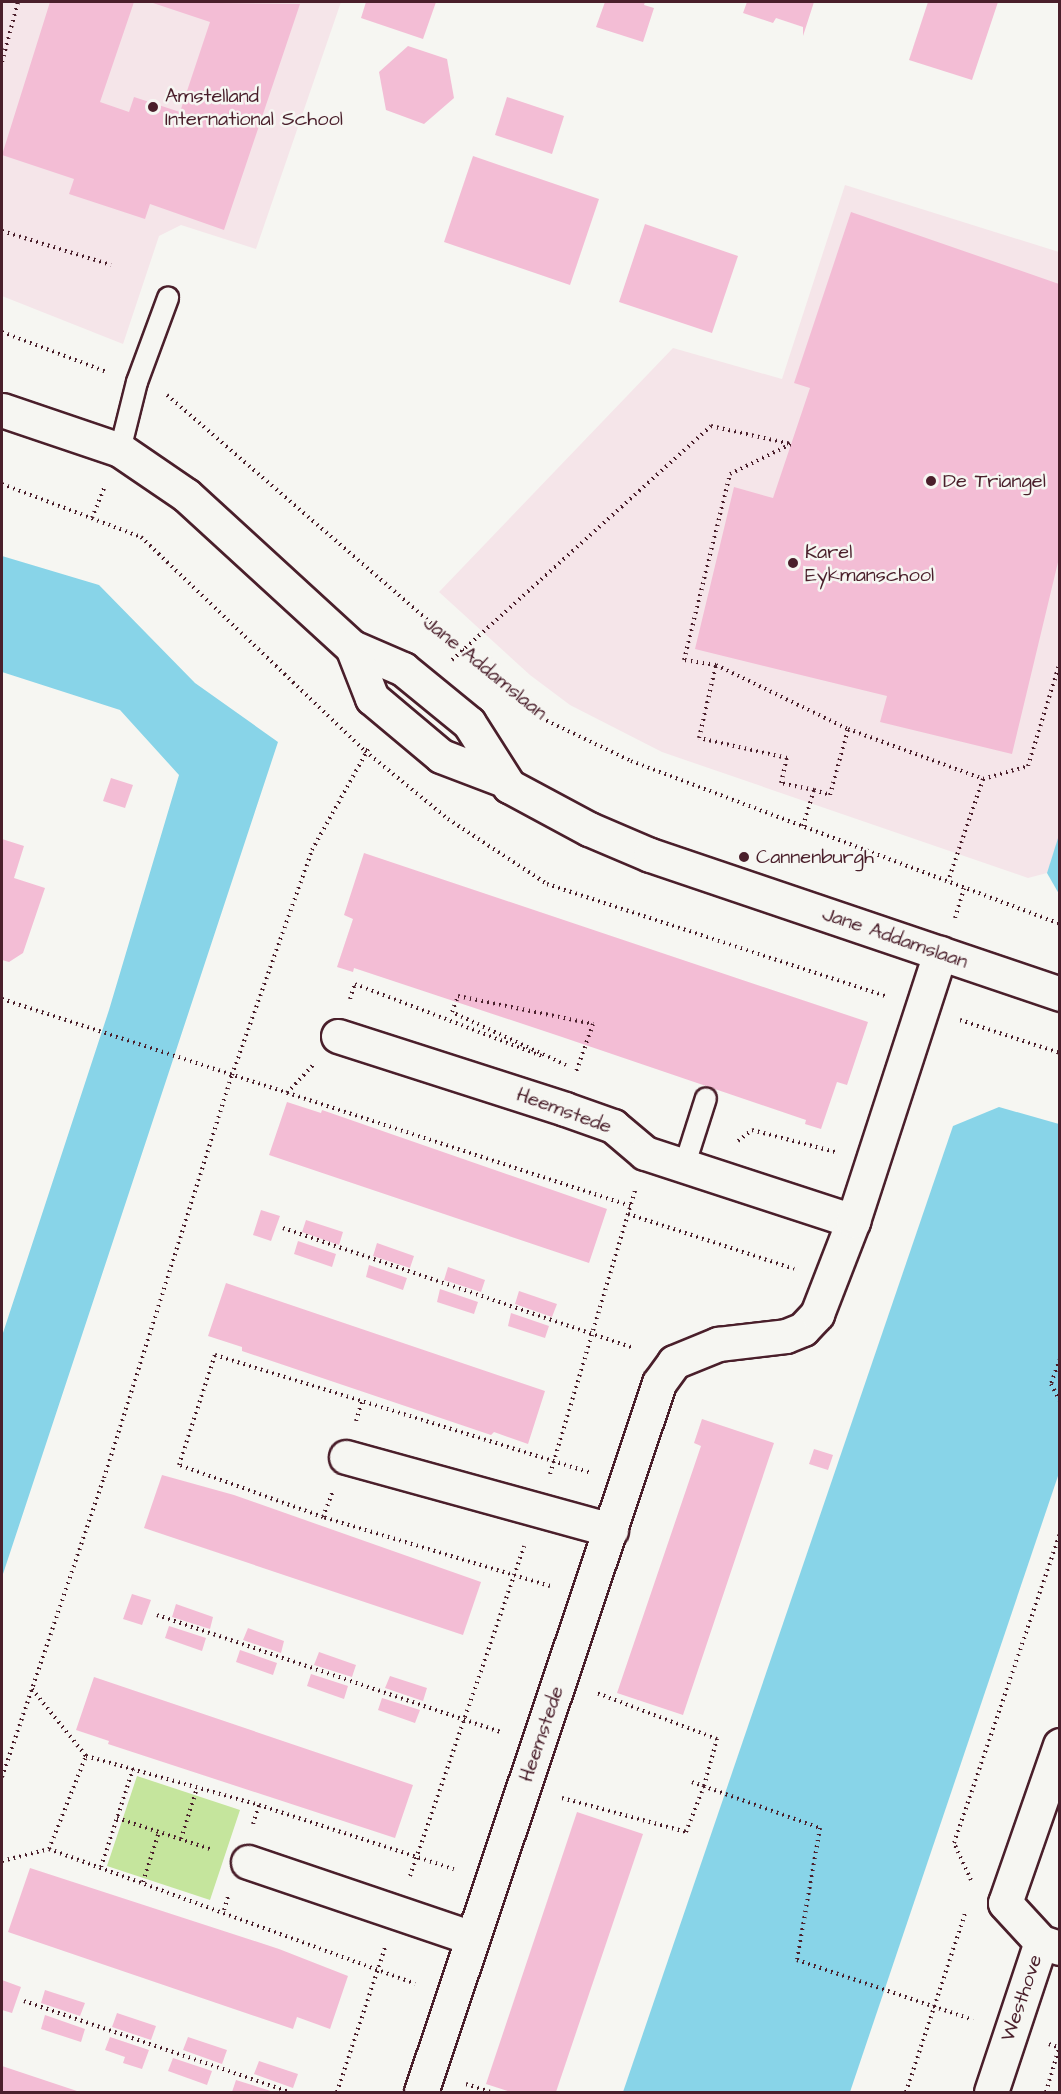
<!DOCTYPE html>
<style>
body{margin:0}
#map{position:relative;width:1061px;height:2094px;overflow:hidden;background:#f6f6f2;font-family:"Architects Daughter",sans-serif}
div>[style]{position:absolute}
[style*='--x']{left:calc(var(--x)*1px);top:calc(var(--y)*1px);width:calc(var(--w)*1px);rotate:calc(var(--a)*1deg)}
.built>*{inset:0;background:#f5e5e9}
.green>*{inset:0;background:#c5e59d}
.water>*{inset:0;background:#88d4e8}
.building>*{inset:0;background:#f3bdd5}
.path>*{height:4px;margin-top:-2px;transform-origin:0;background:repeating-linear-gradient(90deg,#4a1f2b 0 1.5px,transparent 0 6px)}
.roads{filter:drop-shadow(2px 0 #4a1f2b) drop-shadow(-2px 0 #4a1f2b) drop-shadow(0 2px #4a1f2b) drop-shadow(0 -2px #4a1f2b)}
.lane>*{height:20px;margin:-10px;padding:0 10px;transform-origin:10px;border-radius:10px;background:#f6f6f2}
.street>*{height:33px;margin:-16.5px;padding:0 16.5px;transform-origin:16.5px;border-radius:16.5px;background:#f6f6f2}
.secondary>*{height:33px;margin:-16.5px;padding:0 16.5px;transform-origin:16.5px;border-radius:16.5px;background:#f6f6f2}
.dots>*{width:16px;height:16px;translate:-50% -50%;box-sizing:border-box;border:3px solid #f6f6f2;border-radius:50%}
span{translate:-50% -50%;white-space:nowrap;text-align:center;line-height:1.15;-webkit-text-stroke:5px #f6f6f2;paint-order:stroke}
.poi-label{font-size:20px;color:#4a1f2b}
.left{translate:0 -50%;text-align:left}
.street-label{font-size:20px;color:#4a1f2b}
.frame{position:absolute;inset:0;border:3px solid #4a1f2b;pointer-events:none}
</style>
<div id="map">
<div class="built">
<div style="clip-path:polygon(2px 2px,341px 2px,256px 249px,181px 225px,159px 236px,123px 344px,2px 296px)"></div>
<div style="clip-path:polygon(845px 185px,1059px 252px,1060px 834px,1047px 873px,1028px 878px,662px 752px,570px 705px,530px 675px,439px 592px,673px 348px,782px 379px)"></div>
</div>
<div class="green">
<div style="clip-path:polygon(137px 1776px,240px 1810px,210px 1900px,107px 1866px)"></div>
</div>
<div class="water">
<div style="clip-path:polygon(2px 556px,99px 585px,195px 683px,278px 742px,2px 1577px,2px 1336px,109px 1010px,179px 775px,120px 710px,2px 672px)"></div>
<div style="clip-path:polygon(1059px 835px,1059px 894px,1047px 873px)"></div>
<div style="clip-path:polygon(999px 1107px,1059px 1124px,1059px 1473px,850px 2092px,623px 2092px,953px 1126px)"></div>
</div>
<div class="building">
<div style="clip-path:polygon(50px 2px,134px 2px,100px 102px,129px 112px,134px 97px,180px 112px,210px 22px,150px 2px,300px 4px,224px 230px,150px 204px,145px 219px,69px 194px,74px 179px,2px 155px)"></div>
<div style="clip-path:polygon(366px 2px,436px 2px,423px 39px,361px 18px)"></div>
<div style="clip-path:polygon(605px 2px,645px 2px,644px 5px,654px 8px,643px 42px,596px 27px)"></div>
<div style="clip-path:polygon(747px 2px,814px 2px,803px 36px,803px 27px,776px 18px,773px 23px,743px 13px)"></div>
<div style="clip-path:polygon(928px 2px,998px 2px,972px 80px,909px 60px)"></div>
<div style="clip-path:polygon(408px 46px,447px 59px,454px 98px,424px 124px,386px 110px,379px 72px)"></div>
<div style="clip-path:polygon(507px 97px,564px 116px,552px 154px,495px 135px)"></div>
<div style="clip-path:polygon(473px 156px,599px 199px,570px 285px,444px 242px)"></div>
<div style="clip-path:polygon(851px 212px,1059px 284px,1059px 558px,1012px 754px,880px 722px,887px 696px,695px 649px,734px 487px,773px 498px,810px 388px,794px 383px)"></div>
<div style="clip-path:polygon(645px 224px,738px 256px,712px 333px,619px 302px)"></div>
<div style="clip-path:polygon(111px 778px,133px 785px,125px 808px,103px 801px)"></div>
<div style="clip-path:polygon(2px 839px,24px 846px,14px 878px,45px 888px,23px 953px,9px 962px,2px 960px)"></div>
<div style="clip-path:polygon(364px 853px,868px 1022px,847px 1085px,837px 1082px,821px 1129px,805px 1124px,806px 1120px,562px 1037px,354px 968px,353px 972px,337px 967px,353px 919px,344px 915px)"></div>
<div style="clip-path:polygon(287px 1102px,321px 1113px,322px 1110px,607px 1209px,589px 1263px,269px 1155px)"></div>
<div style="clip-path:polygon(261px 1210px,280px 1216px,271px 1241px,253px 1235px)"></div>
<div style="clip-path:polygon(306px 1220px,343px 1232px,339px 1245px,302px 1232px)"></div>
<div style="clip-path:polygon(298px 1241px,336px 1254px,332px 1267px,294px 1254px)"></div>
<div style="clip-path:polygon(377px 1243px,414px 1256px,410px 1268px,373px 1256px)"></div>
<div style="clip-path:polygon(369px 1265px,407px 1278px,403px 1290px,366px 1277px)"></div>
<div style="clip-path:polygon(448px 1267px,485px 1280px,481px 1292px,444px 1280px)"></div>
<div style="clip-path:polygon(226px 1283px,545px 1391px,528px 1444px,494px 1432px,491px 1435px,242px 1351px,242px 1347px,208px 1336px)"></div>
<div style="clip-path:polygon(440px 1289px,478px 1302px,474px 1314px,437px 1302px)"></div>
<div style="clip-path:polygon(519px 1291px,557px 1304px,552px 1317px,515px 1304px)"></div>
<div style="clip-path:polygon(511px 1313px,549px 1326px,545px 1338px,508px 1326px)"></div>
<div style="clip-path:polygon(702px 1419px,774px 1443px,683px 1715px,617px 1693px,701px 1446px,694px 1443px)"></div>
<div style="clip-path:polygon(814px 1449px,833px 1455px,828px 1470px,809px 1464px)"></div>
<div style="clip-path:polygon(162px 1475px,234px 1495px,481px 1582px,463px 1635px,144px 1528px)"></div>
<div style="clip-path:polygon(132px 1594px,151px 1600px,142px 1625px,123px 1619px)"></div>
<div style="clip-path:polygon(176px 1604px,213px 1617px,210px 1629px,172px 1617px)"></div>
<div style="clip-path:polygon(169px 1626px,206px 1638px,202px 1651px,165px 1638px)"></div>
<div style="clip-path:polygon(248px 1628px,284px 1641px,281px 1653px,243px 1640px)"></div>
<div style="clip-path:polygon(240px 1650px,277px 1663px,273px 1675px,236px 1662px)"></div>
<div style="clip-path:polygon(319px 1652px,356px 1665px,352px 1677px,314px 1665px)"></div>
<div style="clip-path:polygon(311px 1674px,348px 1686px,344px 1699px,307px 1686px)"></div>
<div style="clip-path:polygon(390px 1676px,427px 1688px,423px 1701px,385px 1688px)"></div>
<div style="clip-path:polygon(94px 1677px,413px 1785px,395px 1838px,108px 1744px,109px 1741px,76px 1730px)"></div>
<div style="clip-path:polygon(382px 1698px,420px 1710px,415px 1723px,378px 1710px)"></div>
<div style="clip-path:polygon(577px 1812px,643px 1834px,556px 2092px,511px 2092px,486px 2084px)"></div>
<div style="clip-path:polygon(30px 1868px,279px 1949px,348px 1976px,330px 2029px,297px 2017px,293px 2029px,8px 1932px)"></div>
<div style="clip-path:polygon(2px 1980px,21px 1987px,12px 2013px,2px 2010px)"></div>
<div style="clip-path:polygon(45px 1990px,85px 2003px,80px 2016px,41px 2003px)"></div>
<div style="clip-path:polygon(117px 2013px,156px 2026px,151px 2040px,112px 2027px)"></div>
<div style="clip-path:polygon(45px 2015px,85px 2029px,81px 2042px,41px 2029px)"></div>
<div style="clip-path:polygon(110px 2037px,149px 2050px,142px 2069px,123px 2063px,125px 2057px,105px 2050px)"></div>
<div style="clip-path:polygon(188px 2037px,227px 2050px,222px 2064px,183px 2050px)"></div>
<div style="clip-path:polygon(173px 2058px,212px 2071px,207px 2085px,168px 2071px)"></div>
<div style="clip-path:polygon(259px 2061px,298px 2074px,293px 2088px,254px 2074px)"></div>
<div style="clip-path:polygon(2px 2066px,80px 2092px,2px 2092px)"></div>
<div style="clip-path:polygon(236px 2080px,274px 2092px,232px 2092px)"></div>
</div>
<div class="path">
<div style="--x:2;--y:62;--w:62;--a:-75.1"></div>
<div style="--x:2;--y:231;--w:114;--a:17.3"></div>
<div style="--x:2;--y:332;--w:112;--a:20.9"></div>
<div style="--x:167;--y:395;--w:494;--a:40.8"></div>
<div style="--x:541;--y:718;--w:100;--a:25.5"></div>
<div style="--x:631;--y:761;--w:459;--a:20.8"></div>
<div style="--x:2;--y:484;--w:149;--a:20.9"></div>
<div style="--x:141;--y:537;--w:310;--a:43.7"></div>
<div style="--x:365;--y:751;--w:107;--a:39.3"></div>
<div style="--x:448;--y:819;--w:118;--a:33.3"></div>
<div style="--x:547;--y:884;--w:356;--a:18.3"></div>
<div style="--x:92;--y:518;--w:32;--a:-68"></div>
<div style="--x:452;--y:660;--w:349;--a:-42.1"></div>
<div style="--x:711;--y:426;--w:82;--a:12.7"></div>
<div style="--x:716;--y:665;--w:32;--a:-171"></div>
<div style="--x:684;--y:660;--w:192;--a:-76.1"></div>
<div style="--x:730;--y:474;--w:68;--a:-26.2"></div>
<div style="--x:983;--y:779;--w:47;--a:-16.1"></div>
<div style="--x:1028;--y:766;--w:109;--a:-72.9"></div>
<div style="--x:814;--y:790;--w:34;--a:-168"></div>
<div style="--x:781;--y:783;--w:26;--a:-77"></div>
<div style="--x:787;--y:758;--w:90;--a:-167.2"></div>
<div style="--x:699;--y:738;--w:75;--a:-76.9"></div>
<div style="--x:716;--y:665;--w:147;--a:25.9"></div>
<div style="--x:803;--y:826;--w:38;--a:-73"></div>
<div style="--x:814;--y:790;--w:17;--a:17"></div>
<div style="--x:830;--y:795;--w:68;--a:-74.7"></div>
<div style="--x:848;--y:729;--w:144;--a:20.3"></div>
<div style="--x:983;--y:779;--w:108;--a:108.9"></div>
<div style="--x:955;--y:918;--w:31;--a:-73"></div>
<div style="--x:2;--y:999;--w:662;--a:18.22"></div>
<div style="--x:350;--y:999;--w:16;--a:-72"></div>
<div style="--x:355;--y:984;--w:200;--a:21.1"></div>
<div style="--x:960;--y:1020;--w:105;--a:18.3"></div>
<div style="--x:566;--y:1065;--w:126;--a:-155.1"></div>
<div style="--x:452;--y:1012;--w:17;--a:-69"></div>
<div style="--x:458;--y:996;--w:138;--a:11.7"></div>
<div style="--x:593;--y:1024;--w:51;--a:109.5"></div>
<div style="--x:287;--y:1093;--w:38;--a:-47"></div>
<div style="--x:738;--y:1141;--w:18;--a:-38"></div>
<div style="--x:752;--y:1130;--w:86;--a:14.8"></div>
<div style="--x:628;--y:1214;--w:175;--a:18.3"></div>
<div style="--x:283;--y:1228;--w:371;--a:18.9"></div>
<div style="--x:1060;--y:1359;--w:27;--a:110"></div>
<div style="--x:1051;--y:1384;--w:19;--a:62"></div>
<div style="--x:356;--y:1421;--w:21;--a:-73"></div>
<div style="--x:550;--y:1474;--w:296;--a:-73.3"></div>
<div style="--x:323;--y:1517;--w:26;--a:-69"></div>
<div style="--x:550;--y:1586;--w:237;--a:-163.1"></div>
<div style="--x:323;--y:1517;--w:153;--a:-160.1"></div>
<div style="--x:179;--y:1465;--w:116;--a:-71.9"></div>
<div style="--x:215;--y:1355;--w:392;--a:17.4"></div>
<div style="--x:157;--y:1615;--w:363;--a:18.8"></div>
<div style="--x:32;--y:1689;--w:86;--a:51.1"></div>
<div style="--x:86;--y:1756;--w:180;--a:15.8"></div>
<div style="--x:259;--y:1805;--w:205;--a:18.2"></div>
<div style="--x:2;--y:1777;--w:316;--a:-71.2"></div>
<div style="--x:104;--y:1478;--w:423;--a:-72.4"></div>
<div style="--x:232;--y:1075;--w:239;--a:-70.4"></div>
<div style="--x:312;--y:850;--w:119;--a:-60.9"></div>
<div style="--x:692;--y:1782;--w:136;--a:19.8"></div>
<div style="--x:820;--y:1828;--w:134;--a:99.9"></div>
<div style="--x:797;--y:1960;--w:186;--a:18.8"></div>
<div style="--x:562;--y:1798;--w:129;--a:15.3"></div>
<div style="--x:686;--y:1832;--w:49;--a:-68.6"></div>
<div style="--x:704;--y:1786;--w:49;--a:-74.5"></div>
<div style="--x:717;--y:1739;--w:129;--a:-159"></div>
<div style="--x:117;--y:1818;--w:101;--a:18.4"></div>
<div style="--x:253;--y:1824;--w:20;--a:-72"></div>
<div style="--x:181;--y:1839;--w:53;--a:-72.6"></div>
<div style="--x:49;--y:1849;--w:100;--a:-68.3"></div>
<div style="--x:2;--y:1861;--w:49;--a:-14.3"></div>
<div style="--x:49;--y:1849;--w:390;--a:20.2"></div>
<div style="--x:101;--y:1867;--w:103;--a:-71.9"></div>
<div style="--x:410;--y:1876;--w:349;--a:-70.9"></div>
<div style="--x:971;--y:1880;--w:41;--a:-114.7"></div>
<div style="--x:954;--y:1843;--w:328;--a:-71.1"></div>
<div style="--x:143;--y:1882;--w:52;--a:-72.3"></div>
<div style="--x:224;--y:1910;--w:14;--a:-73"></div>
<div style="--x:24;--y:2001;--w:281;--a:18.9"></div>
<div style="--x:1049;--y:2044;--w:12;--a:20"></div>
<div style="--x:466;--y:2084;--w:25;--a:18"></div>
<div style="--x:337;--y:2092;--w:152;--a:-71.6"></div>
<div style="--x:906;--y:2092;--w:191;--a:-71.7"></div>
<div style="--x:1046;--y:2092;--w:46;--a:-73.5"></div>
</div>
<div class="roads">
<div class="lane">
<div style="--x:120;--y:450;--w:70;--a:-76"></div>
<div style="--x:137;--y:382;--w:90;--a:-69.7"></div>
<div style="--x:684;--y:1167;--w:72;--a:-72.3"></div>
</div>
<div class="street">
<div style="--x:338;--y:1036;--w:238;--a:17.8"></div>
<div style="--x:565;--y:1109;--w:51;--a:19.5"></div>
<div style="--x:613;--y:1126;--w:42;--a:40.2"></div>
<div style="--x:645;--y:1153;--w:219;--a:18.1"></div>
<div style="--x:346;--y:1457;--w:275;--a:15.4"></div>
<div style="--x:1060;--y:1745;--w:167;--a:109.2"></div>
<div style="--x:1005;--y:1903;--w:53;--a:47.3"></div>
<div style="--x:1041;--y:1942;--w:20;--a:18"></div>
<div style="--x:248;--y:1862;--w:237;--a:18.7"></div>
<div style="--x:421;--y:2092;--w:748;--a:-71.44"></div>
<div style="--x:659;--y:1383;--w:26;--a:-54"></div>
<div style="--x:674;--y:1362;--w:48;--a:-22.2"></div>
<div style="--x:718;--y:1344;--w:68;--a:-6.7"></div>
<div style="--x:786;--y:1336;--w:18;--a:-22"></div>
<div style="--x:803;--y:1329;--w:21;--a:-47"></div>
<div style="--x:817;--y:1314;--w:100;--a:-68.8"></div>
<div style="--x:853;--y:1221;--w:282;--a:-72"></div>
<div style="--x:991;--y:2092;--w:158;--a:-71.6"></div>
</div>
<div class="secondary">
<div style="--x:2;--y:410;--w:125;--a:18.7"></div>
<div style="--x:120;--y:450;--w:80;--a:34.3"></div>
<div style="--x:186;--y:495;--w:225;--a:42.5"></div>
<div style="--x:352;--y:647;--w:56;--a:23.3"></div>
<div style="--x:403;--y:669;--w:85;--a:39.3"></div>
<div style="--x:469;--y:723;--w:75;--a:57.6"></div>
<div style="--x:509;--y:786;--w:91;--a:28.3"></div>
<div style="--x:589;--y:829;--w:66;--a:23.1"></div>
<div style="--x:650;--y:855;--w:433;--a:18.7"></div>
<div style="--x:352;--y:647;--w:55;--a:68.6"></div>
<div style="--x:372;--y:698;--w:90;--a:40"></div>
<div style="--x:441;--y:756;--w:64;--a:21"></div>
</div>
</div>
<div class="dots">
<div style="left:153px;top:107px;background:#4a1f2b"></div>
<div style="left:931px;top:481px;background:#4a1f2b"></div>
<div style="left:793px;top:563px;background:#4a1f2b"></div>
<div style="left:744px;top:857px;background:#4a1f2b"></div>
</div>
<div class="poi-label">
<span class="left" style="left:165px;top:108px">Amstelland<br>International School</span>
<span class="left" style="left:943px;top:481px">De Triangel</span>
<span class="left" style="left:805px;top:564px">Karel<br>Eykmanschool</span>
<span class="left" style="left:756px;top:857px">Cannenburgh</span>
</div>
<div class="street-label">
<span style="left:485px;top:668px;rotate:39deg">Jane Addamslaan</span>
<span style="left:895px;top:938px;rotate:19deg">Jane Addamslaan</span>
<span style="left:564px;top:1111px;rotate:20deg">Heemstede</span>
<span style="left:542px;top:1734px;rotate:-71deg">Heemstede</span>
<span style="left:1022px;top:1998px;rotate:-71deg">Westhove</span>
</div>
<div class="frame"></div>
</div>
